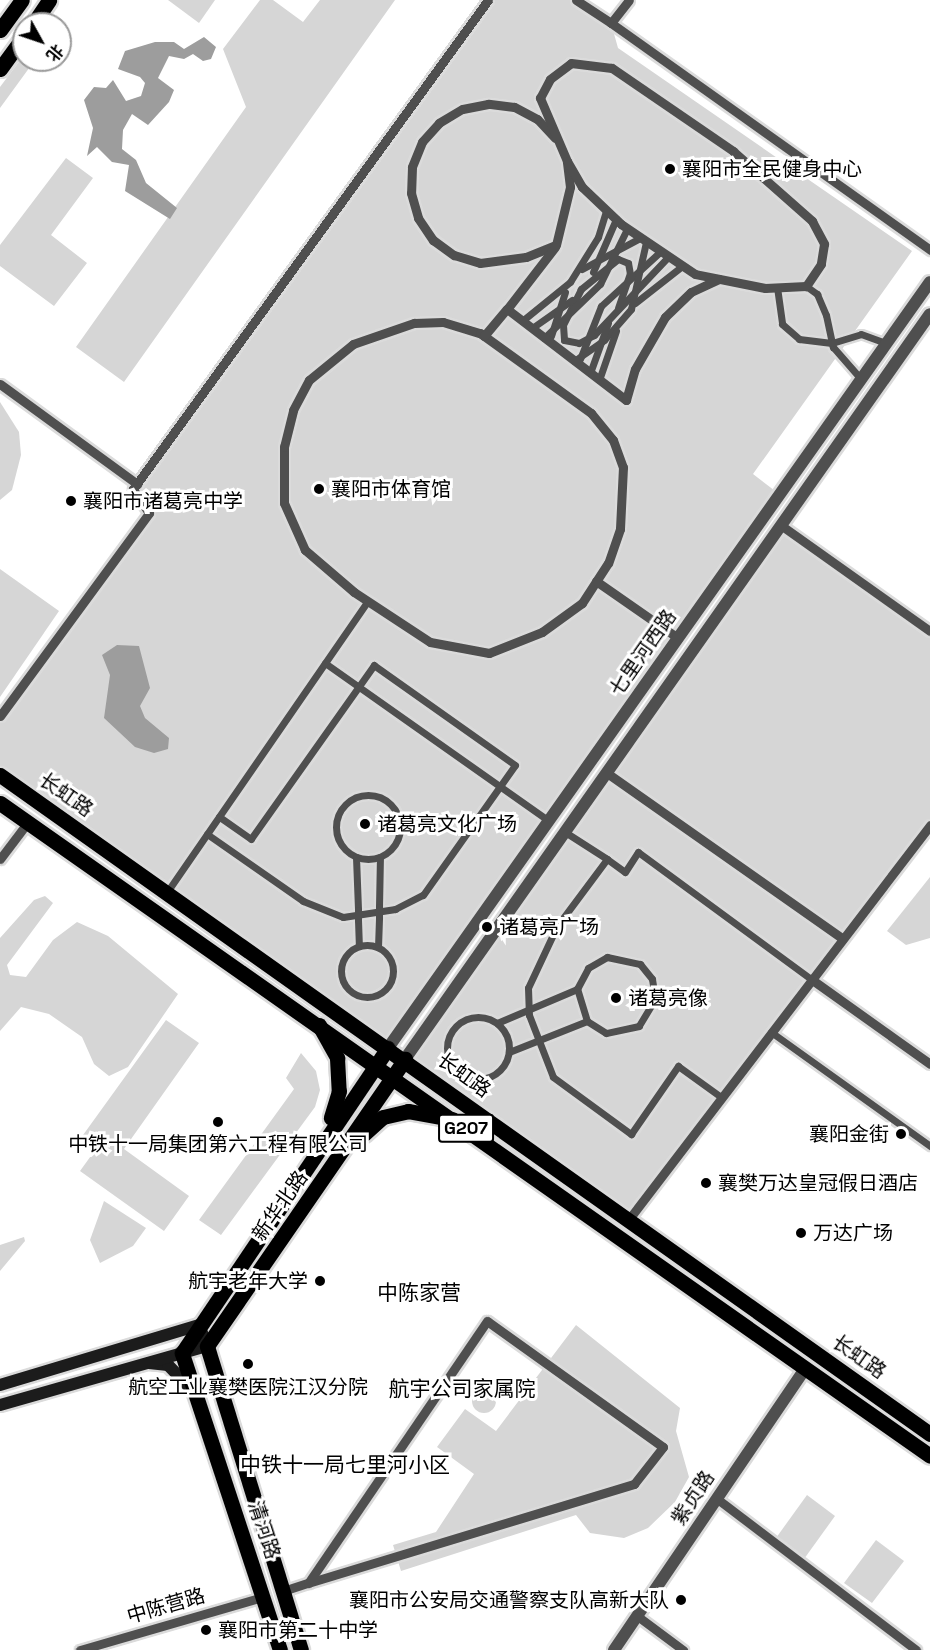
<!DOCTYPE html>
<meta charset="utf-8">
<style>
body{margin:0}
#map{position:relative;width:930px;height:1650px;overflow:hidden;background:#fff;font-family:"Space Grotesk","Noto Sans SC",sans-serif}
div>[style]{position:absolute}
[style*='--x']{left:calc(var(--x)*1px);top:calc(var(--y)*1px);width:calc(var(--w)*1px);rotate:calc(var(--a)*1deg)}
.green>*{inset:0;background:#d6d6d6}
.round{border-radius:50%}
.water>*{inset:0;background:#9d9d9d}
.roads{filter:drop-shadow(2px 0 #dbdbdb) drop-shadow(-2px 0 #dbdbdb) drop-shadow(0 2px #dbdbdb) drop-shadow(0 -2px #dbdbdb)}
.pedestrian>*{height:7px;margin:-3.5px;padding:0 3.5px;transform-origin:3.5px;border-radius:3.5px;background:#4f4f4f}
.pedestrian>.ring{margin:-3.5px;padding:0;box-sizing:content-box;background:none;border:7px solid #4f4f4f;border-radius:50%}
.minor>*{height:9px;margin:-4.5px;padding:0 4.5px;transform-origin:4.5px;border-radius:4.5px;background:#4f4f4f}
.tertiary>*{height:12px;margin:-6px;padding:0 6px;transform-origin:6px;border-radius:6px;background:#4f4f4f}
.secondary>*{height:12px;margin:-6px;padding:0 6px;transform-origin:6px;border-radius:6px;background:#1c1c1c}
.primary>*{height:15px;margin:-7.5px;padding:0 7.5px;transform-origin:7.5px;border-radius:7.5px;background:#000}
.trunk>*{height:15px;margin:-7.5px;padding:0 7.5px;transform-origin:7.5px;border-radius:7.5px;background:#000}
.pedestrian-bridge>*{height:7px;margin:-3.5px;padding:0 3.5px;transform-origin:3.5px;border-radius:3.5px;background:#4f4f4f}
.dots>*{width:16px;height:16px;translate:-50% -50%;box-sizing:border-box;border:3px solid #fff;border-radius:50%}
span{translate:-50% -50%;white-space:nowrap;text-align:center;line-height:1.15;-webkit-text-stroke:6px #fff;paint-order:stroke}
.shield-label span{padding:2px 4px;background:#fff;border:2px solid;border-radius:4px;-webkit-text-stroke-width:0}
.shield-label{font-size:18px;color:#000;font-weight:700}
.poi-label{font-size:20px;color:#000}
.left{translate:0 -50%;text-align:left}
.right{translate:-100% -50%;text-align:right}
.street-label{font-size:20px;color:#000}
.neighbourhood-label{font-size:21px;color:#000}
.north{position:absolute;left:12px;top:12px;width:60px;height:60px;box-sizing:border-box;background:#fff;border:2px solid #999;border-radius:50%;rotate:130deg;font-size:16px;font-weight:700;line-height:24px;text-align:center;color:#000}
.north::after{content:'';display:block;margin:auto;width:21px;height:27px;background:#000;clip-path:polygon(50% 0,100% 100%,50% 72%,0 100%)}
</style>
<div id="map">
<div class="green">
<div style="clip-path:polygon(168px 0,215px 0,199px 23px)"></div>
<div style="clip-path:polygon(260px 0,273px 0,303px 22px,320px 0,395px 0,124px 382px,76px 347px,246px 107px,223px 49px)"></div>
<div style="clip-path:polygon(488px 0,576px 0,611px 23px,618px 48px,912px 251px,753px 474px,783px 497px,388px 1048px,0 775px,0 716px,149px 513px,133px 489px,358px 186px)"></div>
<div style="clip-path:polygon(24px 55px,24px 60px,35px 60px,0 108px,0 87px)"></div>
<div style="clip-path:polygon(66px 158px,93px 178px,51px 235px,87px 263px,54px 306px,0 266px,0 245px)"></div>
<div style="clip-path:polygon(0 402px,19px 432px,21px 455px,12px 490px,0 500px)"></div>
<div style="clip-path:polygon(782px 526px,930px 631px,930px 825px,629px 1219px,405px 1059px)"></div>
<div style="clip-path:polygon(0 569px,59px 611px,0 697px)"></div>
<div style="clip-path:polygon(930px 877px,930px 938px,906px 945px,887px 931px)"></div>
<div style="clip-path:polygon(45px 896px,53px 903px,7px 965px,10px 975px,26px 977px,53px 940px,77px 922px,108px 936px,178px 994px,128px 1067px,109px 1076px,94px 1064px,82px 1037px,49px 1014px,21px 1007px,0 1031px,0 938px,34px 900px)"></div>
<div style="clip-path:polygon(166px 1020px,199px 1043px,124px 1149px,189px 1196px,164px 1231px,80px 1171px,93px 1153px,78px 1142px)"></div>
<div style="clip-path:polygon(301px 1053px,316px 1071px,320px 1090px,315px 1107px,221px 1235px,199px 1220px,294px 1089px,286px 1078px)"></div>
<div style="clip-path:polygon(104px 1201px,146px 1228px,133px 1246px,100px 1263px,90px 1240px)"></div>
<div style="clip-path:polygon(24px 1237px,25px 1241px,0 1271px,0 1245px)"></div>
<div style="clip-path:polygon(576px 1325px,680px 1408px,676px 1431px,689px 1477px,675px 1502px,648px 1528px,624px 1538px,590px 1533px,576px 1515px,401px 1571px,393px 1545px,436px 1532px,474px 1474px,437px 1447px,465px 1409px,496px 1431px)"></div>
<div class="round" style="left:472px;top:1389px;width:24px;height:24px"></div>
<div style="clip-path:polygon(807px 1495px,835px 1516px,804px 1559px,776px 1538px)"></div>
<div style="clip-path:polygon(876px 1540px,904px 1561px,872px 1603px,844px 1583px)"></div>
</div>
<div class="water">
<div style="clip-path:polygon(204px 37px,216px 47px,211px 59px,203px 61px,193px 54px,184px 59px,169px 56px,158px 78px,174px 90px,169px 102px,148px 125px,132px 114px,123px 130px,122px 149px,136px 160px,146px 183px,177px 208px,170px 219px,125px 191px,129px 165px,112px 162px,97px 147px,87px 156px,93px 128px,84px 100px,94px 87px,106px 88px,113px 80px,126px 101px,141px 96px,145px 83px,140px 77px,118px 69px,125px 51px,155px 42px,174px 42px,184px 49px)"></div>
<div style="clip-path:polygon(117px 645px,139px 646px,150px 688px,140px 706px,145px 718px,169px 738px,168px 749px,154px 753px,135px 747px,104px 718px,110px 675px,102px 655px)"></div>
</div>
<div class="roads">
<div class="pedestrian">
<div style="--x:582;--y:269;--w:66;--a:-28.1"></div>
<div style="--x:593;--y:272;--w:58;--a:-66.5"></div>
<div style="--x:806;--y:286;--w:14;--a:36"></div>
<div style="--x:817;--y:294;--w:23;--a:67"></div>
<div style="--x:826;--y:315;--w:33;--a:78"></div>
<div style="--x:833;--y:347;--w:43;--a:48.8"></div>
<div style="--x:777;--y:287;--w:37;--a:82"></div>
<div style="--x:782;--y:324;--w:23;--a:41"></div>
<div style="--x:799;--y:339;--w:33;--a:7"></div>
<div style="--x:832;--y:343;--w:30;--a:-17"></div>
<div style="--x:861;--y:334;--w:27;--a:20"></div>
<div style="--x:635;--y:303;--w:60;--a:-38.2"></div>
<div style="--x:618;--y:308;--w:36;--a:-71"></div>
<div style="--x:630;--y:274;--w:11;--a:-100"></div>
<div style="--x:628;--y:263;--w:11;--a:-158"></div>
<div style="--x:618;--y:259;--w:48;--a:141"></div>
<div style="--x:581;--y:289;--w:40;--a:116.6"></div>
<div style="--x:563;--y:325;--w:15;--a:86"></div>
<div style="--x:564;--y:340;--w:15;--a:11"></div>
<div style="--x:579;--y:343;--w:17;--a:-28"></div>
<div style="--x:594;--y:335;--w:108;--a:-46.5"></div>
<div style="--x:522;--y:321;--w:62;--a:-39.1"></div>
<div style="--x:570;--y:282;--w:53;--a:-58.1"></div>
<div style="--x:598;--y:237;--w:28;--a:-73"></div>
<div style="--x:532;--y:328;--w:49;--a:-35"></div>
<div style="--x:551;--y:336;--w:46;--a:-72.3"></div>
<div style="--x:544;--y:338;--w:78;--a:-44"></div>
<div style="--x:600;--y:284;--w:61;--a:-63.9"></div>
<div style="--x:580;--y:359;--w:57;--a:-68.4"></div>
<div style="--x:601;--y:306;--w:80;--a:-42.5"></div>
<div style="--x:574;--y:361;--w:37;--a:-35"></div>
<div style="--x:604;--y:340;--w:41;--a:-48.9"></div>
<div style="--x:631;--y:309;--w:69;--a:-77.4"></div>
<div style="--x:590;--y:373;--w:53;--a:-70.2"></div>
<div style="--x:599;--y:380;--w:52;--a:-70.9"></div>
<div style="--x:325;--y:663;--w:274;--a:35.2"></div>
<div class="ring" style="left:336px;top:795px;width:57px;height:57px"></div>
<div style="--x:565;--y:832;--w:50;--a:32.7"></div>
<div style="--x:607;--y:859;--w:84;--a:126.7"></div>
<div style="--x:557;--y:926;--w:68;--a:115.1"></div>
<div style="--x:528;--y:988;--w:27;--a:88"></div>
<div style="--x:529;--y:1015;--w:66;--a:68.8"></div>
<div style="--x:553;--y:1077;--w:97;--a:36.2"></div>
<div style="--x:631;--y:1134;--w:83;--a:-55.3"></div>
<div style="--x:678;--y:1066;--w:53;--a:35.8"></div>
<div style="--x:207;--y:834;--w:117;--a:34.9"></div>
<div style="--x:303;--y:901;--w:43;--a:21.8"></div>
<div style="--x:343;--y:917;--w:53;--a:-8.7"></div>
<div style="--x:395;--y:909;--w:31;--a:-27"></div>
<div style="--x:423;--y:895;--w:159;--a:-54.7"></div>
<div style="--x:515;--y:765;--w:173;--a:-144.7"></div>
<div style="--x:374;--y:665;--w:213;--a:125.3"></div>
<div style="--x:251;--y:839;--w:39;--a:-145"></div>
<div style="--x:356;--y:857;--w:53;--a:87.8"></div>
<div style="--x:607;--y:859;--w:22;--a:36"></div>
<div style="--x:625;--y:872;--w:24;--a:-57"></div>
<div style="--x:638;--y:852;--w:215;--a:36.3"></div>
<div style="--x:167;--y:892;--w:352;--a:-55.4"></div>
<div style="--x:379;--y:907;--w:50;--a:-88.9"></div>
<div style="--x:358;--y:920;--w:26;--a:88"></div>
<div class="ring" style="left:341px;top:945px;width:45px;height:45px"></div>
<div style="--x:378;--y:947;--w:30;--a:-88"></div>
<div class="ring" style="left:447px;top:1017px;width:55px;height:55px"></div>
<div style="--x:497;--y:1023;--w:87;--a:-23"></div>
<div style="--x:577;--y:989;--w:24;--a:-62"></div>
<div style="--x:588;--y:968;--w:22;--a:-30"></div>
<div style="--x:607;--y:957;--w:34;--a:12"></div>
<div style="--x:640;--y:964;--w:19;--a:51"></div>
<div style="--x:652;--y:979;--w:20;--a:81"></div>
<div style="--x:655;--y:999;--w:31;--a:121"></div>
<div style="--x:639;--y:1026;--w:34;--a:168"></div>
<div style="--x:606;--y:1033;--w:22;--a:-148"></div>
<div style="--x:587;--y:1021;--w:34;--a:-107"></div>
<div style="--x:771;--y:1032;--w:196;--a:35.6"></div>
<div style="--x:509;--y:1052;--w:84;--a:-21.7"></div>
</div>
<div class="minor">
<div style="--x:576;--y:0;--w:42;--a:33.3"></div>
<div style="--x:611;--y:23;--w:29;--a:-52"></div>
<div style="--x:611;--y:23;--w:392;--a:35.4"></div>
<div style="--x:555;--y:138;--w:26;--a:-133"></div>
<div style="--x:537;--y:119;--w:26;--a:-152"></div>
<div style="--x:514;--y:107;--w:26;--a:-173"></div>
<div style="--x:488;--y:104;--w:26;--a:169"></div>
<div style="--x:462;--y:109;--w:27;--a:149"></div>
<div style="--x:439;--y:123;--w:25;--a:132"></div>
<div style="--x:422;--y:142;--w:27;--a:112"></div>
<div style="--x:412;--y:167;--w:26;--a:92"></div>
<div style="--x:411;--y:193;--w:26;--a:74"></div>
<div style="--x:418;--y:218;--w:27;--a:56"></div>
<div style="--x:433;--y:240;--w:26;--a:36"></div>
<div style="--x:454;--y:255;--w:27;--a:17"></div>
<div style="--x:480;--y:263;--w:46;--a:-7.4"></div>
<div style="--x:526;--y:257;--w:32;--a:-22"></div>
<div style="--x:556;--y:245;--w:60;--a:-76.4"></div>
<div style="--x:570;--y:187;--w:26;--a:-97"></div>
<div style="--x:567;--y:161;--w:69;--a:-113.2"></div>
<div style="--x:540;--y:98;--w:21;--a:-62"></div>
<div style="--x:550;--y:79;--w:26;--a:-37"></div>
<div style="--x:571;--y:63;--w:41;--a:7"></div>
<div style="--x:612;--y:68;--w:147;--a:34.4"></div>
<div style="--x:733;--y:151;--w:106;--a:41.5"></div>
<div style="--x:812;--y:221;--w:26;--a:62"></div>
<div style="--x:824;--y:244;--w:20;--a:99"></div>
<div style="--x:821;--y:264;--w:27;--a:124"></div>
<div style="--x:806;--y:286;--w:41;--a:177.2"></div>
<div style="--x:765;--y:288;--w:71;--a:-168.7"></div>
<div style="--x:695;--y:274;--w:89;--a:-146"></div>
<div style="--x:621;--y:224;--w:54;--a:-136.5"></div>
<div style="--x:582;--y:187;--w:30;--a:-120"></div>
<div style="--x:555;--y:247;--w:78;--a:127.7"></div>
<div style="--x:507;--y:309;--w:150;--a:37.4"></div>
<div style="--x:626;--y:400;--w:32;--a:-74"></div>
<div style="--x:635;--y:369;--w:60;--a:-60"></div>
<div style="--x:665;--y:317;--w:36;--a:-44"></div>
<div style="--x:691;--y:292;--w:31;--a:-25"></div>
<div style="--x:443;--y:322;--w:39;--a:17"></div>
<div style="--x:480;--y:333;--w:137;--a:35.8"></div>
<div style="--x:591;--y:413;--w:35;--a:51"></div>
<div style="--x:613;--y:440;--w:29;--a:70"></div>
<div style="--x:623;--y:467;--w:62;--a:92.8"></div>
<div style="--x:620;--y:529;--w:36;--a:109"></div>
<div style="--x:608;--y:563;--w:48;--a:123"></div>
<div style="--x:582;--y:603;--w:49;--a:144.1"></div>
<div style="--x:542;--y:632;--w:57;--a:158.4"></div>
<div style="--x:489;--y:653;--w:60;--a:-169.4"></div>
<div style="--x:430;--y:642;--w:91;--a:-146.7"></div>
<div style="--x:354;--y:592;--w:65;--a:-139.4"></div>
<div style="--x:305;--y:550;--w:51;--a:-114.1"></div>
<div style="--x:284;--y:503;--w:56;--a:-90"></div>
<div style="--x:284;--y:447;--w:38;--a:-76"></div>
<div style="--x:293;--y:410;--w:34;--a:-62"></div>
<div style="--x:309;--y:380;--w:57;--a:-39.3"></div>
<div style="--x:353;--y:344;--w:65;--a:-19"></div>
<div style="--x:414;--y:323;--w:29;--a:-2"></div>
<div style="--x:484;--y:336;--w:35;--a:-50"></div>
<div style="--x:0;--y:384;--w:170;--a:36.1"></div>
<div style="--x:782;--y:526;--w:181;--a:35.4"></div>
<div style="--x:596;--y:581;--w:100;--a:34.8"></div>
<div style="--x:0;--y:716;--w:252;--a:-53.7"></div>
<div style="--x:149;--y:513;--w:29;--a:-124"></div>
<div style="--x:133;--y:489;--w:604;--a:-54.02"></div>
<div style="--x:607;--y:773;--w:287;--a:35.1"></div>
<div style="--x:0;--y:859;--w:46;--a:-52.9"></div>
<div style="--x:811;--y:979;--w:146;--a:35.5"></div>
<div style="--x:629;--y:1219;--w:496;--a:-52.6"></div>
<div style="--x:716;--y:1498;--w:251;--a:37.2"></div>
<div style="--x:282;--y:1591;--w:7;--a:-16"></div>
<div style="--x:289;--y:1589;--w:20;--a:-18"></div>
<div style="--x:308;--y:1583;--w:341;--a:-16.9"></div>
<div style="--x:634;--y:1484;--w:47;--a:-51.9"></div>
<div style="--x:663;--y:1447;--w:216;--a:-144.4"></div>
<div style="--x:487;--y:1321;--w:317;--a:124.3"></div>
<div style="--x:636;--y:1615;--w:59;--a:36.7"></div>
<div style="--x:80;--y:1650;--w:191;--a:-16.2"></div>
</div>
<div class="tertiary">
<div style="--x:388;--y:1048;--w:938;--a:-54.72"></div>
<div style="--x:405;--y:1059;--w:911;--a:-54.83"></div>
<div style="--x:614;--y:1650;--w:341;--a:-55.8"></div>
</div>
<div class="secondary">
<div style="--x:149;--y:1363;--w:19;--a:6"></div>
<div style="--x:168;--y:1365;--w:32;--a:46"></div>
<div style="--x:0;--y:1385;--w:208;--a:-16.8"></div>
<div style="--x:199;--y:1325;--w:22;--a:69"></div>
<div style="--x:207;--y:1346;--w:215;--a:164.1"></div>
</div>
<div class="primary">
<div style="--x:33;--y:24;--w:29;--a:-56"></div>
<div style="--x:0;--y:30;--w:37;--a:-54"></div>
<div style="--x:0;--y:69;--w:41;--a:-54"></div>
<div style="--x:319;--y:1025;--w:38;--a:61"></div>
<div style="--x:337;--y:1058;--w:33;--a:87"></div>
<div style="--x:339;--y:1091;--w:28;--a:107"></div>
<div style="--x:364;--y:1134;--w:25;--a:-42"></div>
<div style="--x:383;--y:1117;--w:26;--a:-13"></div>
<div style="--x:408;--y:1111;--w:45;--a:10.3"></div>
<div style="--x:280;--y:1650;--w:313;--a:-108.3"></div>
<div style="--x:182;--y:1353;--w:368;--a:-56"></div>
<div style="--x:301;--y:1650;--w:318;--a:-107.2"></div>
<div style="--x:207;--y:1346;--w:349;--a:-55.4"></div>
</div>
<div class="trunk">
<div style="--x:0;--y:775;--w:1140;--a:35.32"></div>
<div style="--x:0;--y:803;--w:1136;--a:35.07"></div>
</div>
</div>
<div class="pedestrian-bridge">
<div style="--x:358;--y:910;--w:10;--a:90"></div>
<div style="--x:379;--y:917;--w:10;--a:-90"></div>
</div>
<div class="dots">
<div style="left:670px;top:169px;background:#000"></div>
<div style="left:319px;top:489px;background:#000"></div>
<div style="left:71px;top:501px;background:#000"></div>
<div style="left:365px;top:824px;background:#000"></div>
<div style="left:487px;top:927px;background:#000"></div>
<div style="left:616px;top:998px;background:#000"></div>
<div style="left:218px;top:1122px;background:#000"></div>
<div style="left:901px;top:1134px;background:#000"></div>
<div style="left:706px;top:1183px;background:#000"></div>
<div style="left:801px;top:1233px;background:#000"></div>
<div style="left:320px;top:1281px;background:#000"></div>
<div style="left:248px;top:1364px;background:#000"></div>
<div style="left:681px;top:1600px;background:#000"></div>
<div style="left:206px;top:1630px;background:#000"></div>
</div>
<div class="shield-label">
<span style="left:466px;top:1128px">G207</span>
</div>
<div class="poi-label">
<span class="left" style="left:682px;top:169px">襄阳市全民健身中心</span>
<span class="left" style="left:331px;top:489px">襄阳市体育馆</span>
<span class="left" style="left:83px;top:501px">襄阳市诸葛亮中学</span>
<span class="left" style="left:377px;top:824px">诸葛亮文化广场</span>
<span class="left" style="left:499px;top:927px">诸葛亮广场</span>
<span class="left" style="left:628px;top:998px">诸葛亮像</span>
<span class="right" style="left:889px;top:1134px">襄阳金街</span>
<span style="left:218px;top:1144px">中铁十一局集团第六工程有限公司</span>
<span class="left" style="left:718px;top:1183px">襄樊万达皇冠假日酒店</span>
<span class="left" style="left:813px;top:1233px">万达广场</span>
<span class="right" style="left:308px;top:1281px">航宇老年大学</span>
<span style="left:248px;top:1387px">航空工业襄樊医院江汉分院</span>
<span class="right" style="left:669px;top:1600px">襄阳市公安局交通警察支队高新大队</span>
<span class="left" style="left:218px;top:1630px">襄阳市第二十中学</span>
</div>
<div class="street-label">
<span style="left:643px;top:653px;rotate:-55deg">七里河西路</span>
<span style="left:66px;top:795px;rotate:35deg">长虹路</span>
<span style="left:464px;top:1075px;rotate:36deg">长虹路</span>
<span style="left:280px;top:1206px;rotate:-55deg">新华北路</span>
<span style="left:859px;top:1357px;rotate:35deg">长虹路</span>
<span style="left:693px;top:1498px;rotate:-56deg">紫贞路</span>
<span style="left:264px;top:1530px;rotate:72deg">清河路</span>
<span style="left:166px;top:1606px;rotate:-16deg">中陈营路</span>
</div>
<div class="neighbourhood-label">
<span style="left:419px;top:1293px">中陈家营</span>
<span style="left:462px;top:1389px">航宇公司家属院</span>
<span style="left:345px;top:1465px">中铁十一局七里河小区</span>
</div>
<div class="north">北</div>
</div>
